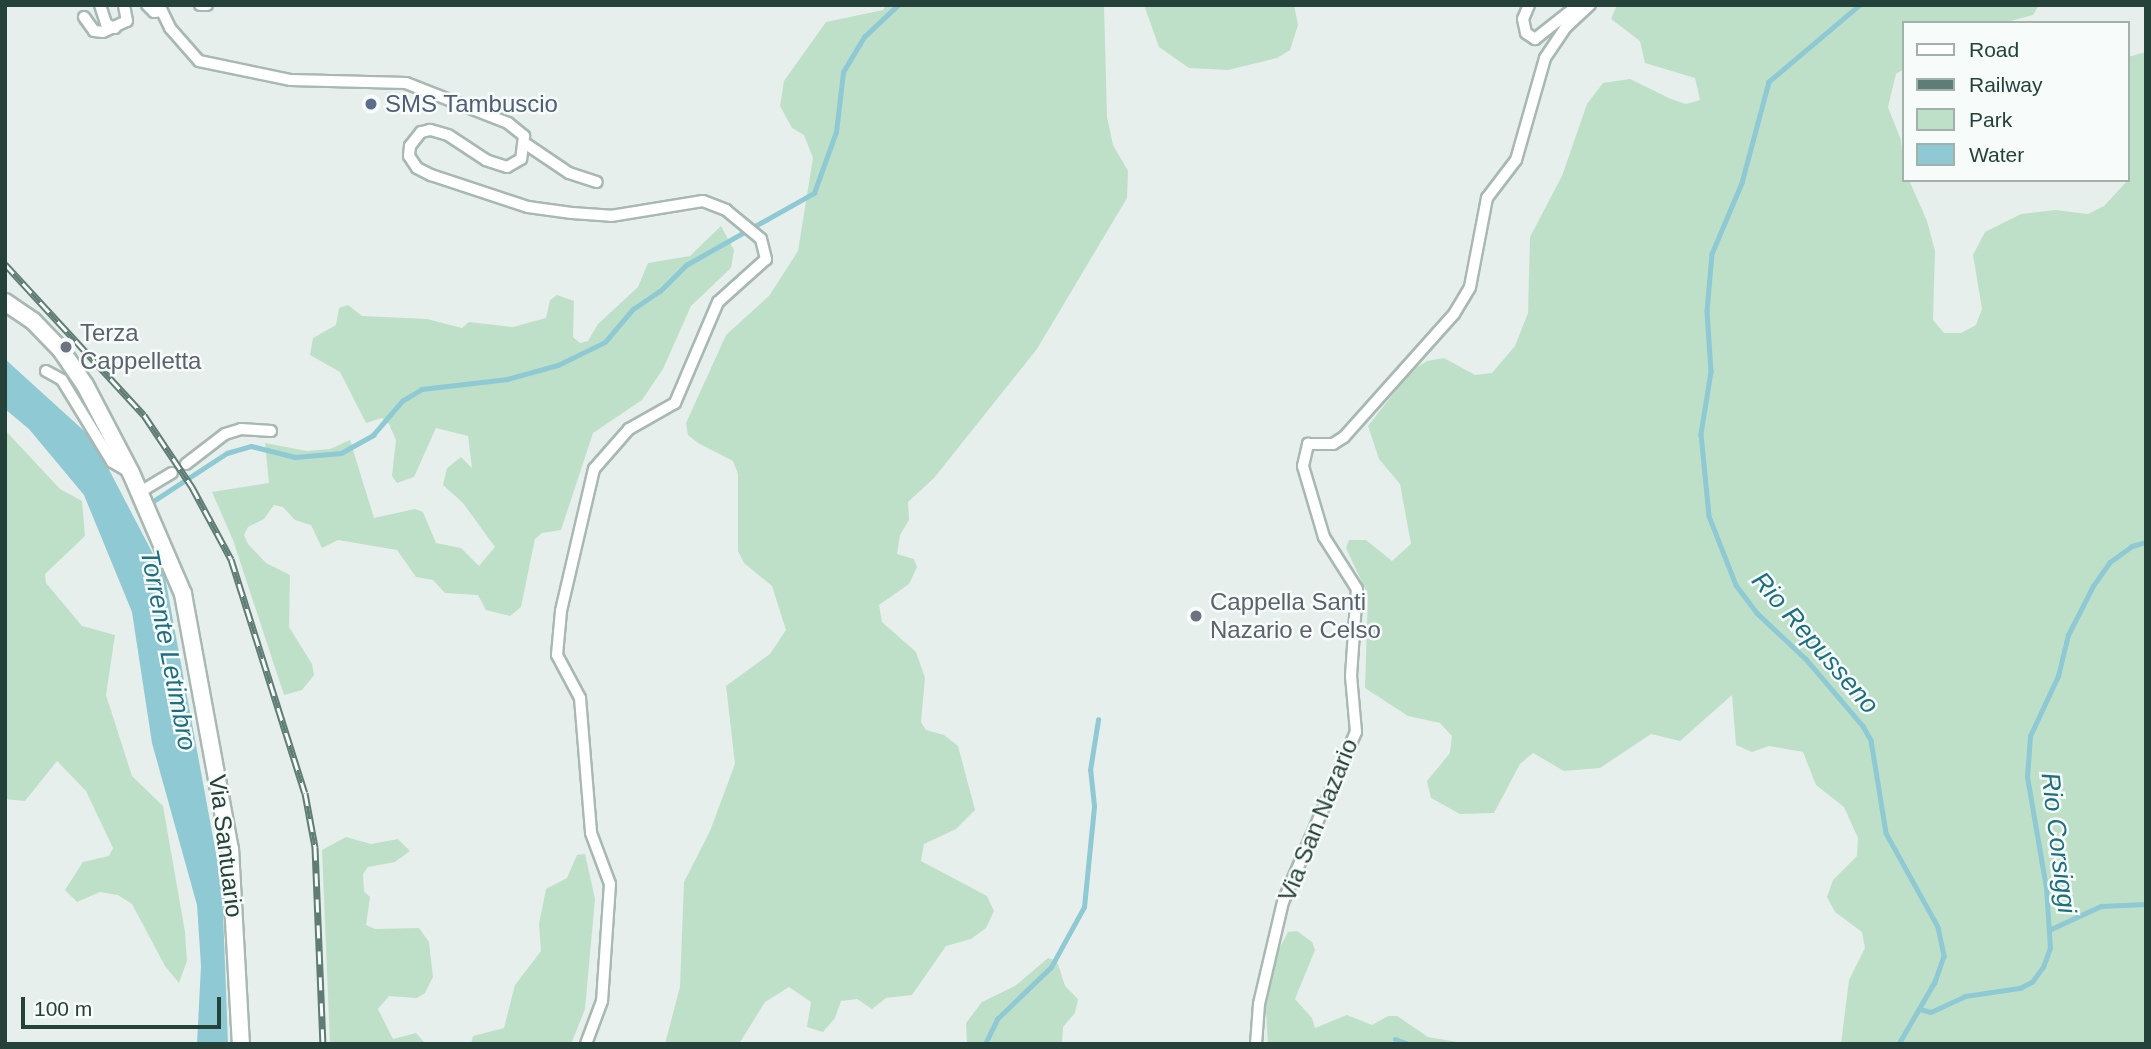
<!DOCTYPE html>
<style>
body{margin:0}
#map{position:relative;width:2151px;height:1049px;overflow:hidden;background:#e6efeb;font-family:Helvetica,sans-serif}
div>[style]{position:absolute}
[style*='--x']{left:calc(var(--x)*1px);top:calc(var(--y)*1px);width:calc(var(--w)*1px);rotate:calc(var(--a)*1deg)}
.green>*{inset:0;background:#bfe0c8}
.water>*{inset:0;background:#8ec9d4}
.stream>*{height:4.5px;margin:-2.25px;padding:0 2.25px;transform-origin:2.25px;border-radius:2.25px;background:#8ec9d4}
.roads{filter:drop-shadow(2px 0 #a8b8b2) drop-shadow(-2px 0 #a8b8b2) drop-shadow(0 2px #a8b8b2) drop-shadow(0 -2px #a8b8b2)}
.minor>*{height:10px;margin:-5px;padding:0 5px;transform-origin:5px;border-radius:5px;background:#fff}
.secondary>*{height:16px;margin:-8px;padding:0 8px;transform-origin:8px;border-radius:8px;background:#fff}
.rail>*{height:7px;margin-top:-3.5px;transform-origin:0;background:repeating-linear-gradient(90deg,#f7fbf9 0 13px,#5f7d75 0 26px);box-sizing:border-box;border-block:2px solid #5f7d75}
.dots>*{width:19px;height:19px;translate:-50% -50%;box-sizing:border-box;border:4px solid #f7fbf9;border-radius:50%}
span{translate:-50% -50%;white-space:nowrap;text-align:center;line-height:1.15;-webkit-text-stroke:5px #f7fbf9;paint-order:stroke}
.service-label{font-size:24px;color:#4e5e75}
.left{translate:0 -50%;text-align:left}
.worship-label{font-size:24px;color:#5b616d}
.street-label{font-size:24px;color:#24423a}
.water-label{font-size:26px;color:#1c6f80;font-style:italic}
.frame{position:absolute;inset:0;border:7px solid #24423a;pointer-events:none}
.legend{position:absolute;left:1902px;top:21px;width:228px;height:161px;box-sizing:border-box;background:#f7fbf9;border:2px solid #a3b1ad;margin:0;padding:9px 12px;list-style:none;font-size:21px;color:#24423a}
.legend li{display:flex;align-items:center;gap:14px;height:35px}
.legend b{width:35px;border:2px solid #a3b1ad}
.scale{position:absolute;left:21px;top:997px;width:200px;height:32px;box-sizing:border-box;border:4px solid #24423a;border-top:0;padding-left:9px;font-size:21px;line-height:24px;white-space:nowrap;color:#24423a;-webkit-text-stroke:5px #f7fbf9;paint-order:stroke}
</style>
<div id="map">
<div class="green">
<div style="clip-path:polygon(886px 5px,1104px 5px,1107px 117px,1113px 145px,1128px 171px,1127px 198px,1037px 349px,934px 478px,908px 502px,909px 520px,900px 535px,897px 554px,914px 559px,917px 567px,909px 584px,879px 605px,882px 622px,916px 652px,925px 678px,921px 722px,926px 730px,944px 735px,958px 746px,975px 810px,956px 829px,924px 844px,921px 861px,987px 896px,994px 911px,986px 928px,971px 939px,946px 946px,912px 995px,886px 998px,872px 1009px,857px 999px,841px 1001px,835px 1018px,823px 1032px,807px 1027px,811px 1002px,789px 987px,765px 1002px,739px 1044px,665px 1044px,680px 987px,684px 882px,710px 831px,735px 764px,726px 686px,770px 654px,786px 630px,772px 586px,744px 563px,738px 551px,738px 474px,733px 461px,698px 443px,688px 435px,686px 423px,726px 335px,769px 296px,798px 251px,813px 158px,804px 135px,792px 128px,780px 106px,784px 81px,826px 22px,883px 10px)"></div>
<div style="clip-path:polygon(1144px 5px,1294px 5px,1298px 25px,1290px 50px,1277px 58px,1228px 70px,1189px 68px,1159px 47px)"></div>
<div style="clip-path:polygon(1617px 5px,2039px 5px,2033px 15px,2003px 23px,1904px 23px,1904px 69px,1896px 74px,1888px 107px,1901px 140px,1904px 180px,1909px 180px,1927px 221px,1935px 251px,1933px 320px,1944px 333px,1961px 333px,1976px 325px,1982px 309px,1973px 255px,1985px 232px,2021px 214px,2055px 210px,2088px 214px,2104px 206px,2128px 180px,2128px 57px,2146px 52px,2146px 1044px,1841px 1044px,1849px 980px,1865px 948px,1862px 932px,1835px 912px,1827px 897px,1833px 880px,1857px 856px,1858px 838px,1844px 807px,1816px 785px,1803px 752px,1769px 746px,1752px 752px,1736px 745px,1732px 695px,1680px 741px,1651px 734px,1600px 768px,1564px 771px,1533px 753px,1520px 764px,1494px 813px,1460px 814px,1431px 798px,1427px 781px,1450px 753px,1452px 736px,1440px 723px,1408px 716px,1365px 688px,1368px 595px,1346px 548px,1349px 540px,1366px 540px,1392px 561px,1411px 544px,1400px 484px,1379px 459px,1368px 426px,1412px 370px,1427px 361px,1444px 358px,1475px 375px,1492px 373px,1515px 346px,1528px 313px,1530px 237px,1562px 176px,1587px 104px,1603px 83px,1630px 79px,1671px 99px,1686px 104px,1700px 100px,1695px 78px,1645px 63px,1640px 41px,1611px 19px)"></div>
<div style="clip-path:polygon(721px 226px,734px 250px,731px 268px,691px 306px,663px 369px,642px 400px,593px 433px,561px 530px,542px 533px,535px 539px,521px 607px,510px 616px,486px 610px,478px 595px,445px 593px,433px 580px,416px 577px,397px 550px,338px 540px,322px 548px,311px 525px,295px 520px,283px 507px,274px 505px,264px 519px,248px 527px,244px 535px,248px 544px,266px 563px,290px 575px,289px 627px,312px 664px,314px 675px,302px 690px,284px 695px,233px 540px,212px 492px,269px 483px,265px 443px,307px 451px,330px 449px,350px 440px,374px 518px,415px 509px,423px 512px,436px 543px,461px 548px,479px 566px,495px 547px,463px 503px,443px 485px,447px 468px,461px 457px,472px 468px,468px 436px,436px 428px,414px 477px,397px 483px,392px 476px,396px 440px,389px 424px,382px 418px,366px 423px,340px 372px,310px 355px,313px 338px,336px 325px,339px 308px,348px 305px,362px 316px,427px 319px,462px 328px,469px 322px,513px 327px,546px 318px,550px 300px,557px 295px,574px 301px,573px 337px,580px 343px,588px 341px,598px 324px,638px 287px,648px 263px,690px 256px)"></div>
<div style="clip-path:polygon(5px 430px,60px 489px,82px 501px,85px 536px,45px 574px,46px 583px,82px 626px,115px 635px,106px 695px,132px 776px,163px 806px,185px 932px,187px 961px,179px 983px,165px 966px,132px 904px,118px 895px,100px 892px,77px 902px,65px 890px,83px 862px,109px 856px,113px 848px,86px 791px,57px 761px,25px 801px,5px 799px)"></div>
<div style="clip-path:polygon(346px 837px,371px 844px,398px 839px,410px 851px,395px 862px,368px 867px,363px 874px,364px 891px,370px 897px,366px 925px,375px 929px,419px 928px,429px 942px,433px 977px,425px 993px,417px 998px,389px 996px,378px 1009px,393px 1039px,416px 1033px,426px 1044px,330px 1044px,322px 850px)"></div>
<div style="clip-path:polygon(585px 854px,595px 899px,585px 1009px,571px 1044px,471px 1044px,473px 1036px,504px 1028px,515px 985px,541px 951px,539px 924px,546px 889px,567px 878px,577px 855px)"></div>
<div style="clip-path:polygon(1297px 931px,1312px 942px,1315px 950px,1295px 999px,1312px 1018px,1315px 1028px,1347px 1015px,1372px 1025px,1388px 1016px,1397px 1016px,1428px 1037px,1469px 1044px,1268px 1044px,1265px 994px,1279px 949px,1288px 932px)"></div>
<div style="clip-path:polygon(1048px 958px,1057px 961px,1065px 986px,1078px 999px,1075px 1013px,1063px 1027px,1062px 1044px,967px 1044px,966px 1023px,982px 1002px,1015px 986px)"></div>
</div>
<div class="water">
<div style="clip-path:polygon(5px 359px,93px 439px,165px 577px,222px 886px,228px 1044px,197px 1044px,201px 966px,197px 905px,152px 743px,132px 612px,84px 495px,29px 429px,5px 409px)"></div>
</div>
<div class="stream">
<div style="--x:1860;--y:5;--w:119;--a:139.8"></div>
<div style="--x:1769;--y:82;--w:105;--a:105"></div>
<div style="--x:1742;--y:183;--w:77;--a:112.9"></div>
<div style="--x:1712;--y:254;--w:57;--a:95"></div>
<div style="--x:1707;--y:311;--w:61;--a:86.2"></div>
<div style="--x:1711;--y:372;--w:63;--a:99.2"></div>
<div style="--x:1701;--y:434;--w:82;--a:84.4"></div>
<div style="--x:1709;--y:516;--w:74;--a:68.6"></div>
<div style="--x:1736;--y:585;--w:35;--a:53"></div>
<div style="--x:1757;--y:613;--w:67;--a:43.2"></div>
<div style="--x:1806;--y:659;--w:88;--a:49.6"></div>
<div style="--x:1863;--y:726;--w:16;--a:60"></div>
<div style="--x:1871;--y:740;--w:94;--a:80.8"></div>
<div style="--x:1886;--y:833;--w:107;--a:61"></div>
<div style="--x:1938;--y:927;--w:30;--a:78"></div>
<div style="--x:1944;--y:956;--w:28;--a:109"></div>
<div style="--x:1935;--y:982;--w:72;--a:120.1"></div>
<div style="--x:149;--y:504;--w:93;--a:-33.2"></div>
<div style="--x:227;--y:453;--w:25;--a:-16"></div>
<div style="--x:251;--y:446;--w:45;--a:14"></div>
<div style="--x:295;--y:457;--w:46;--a:-5"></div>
<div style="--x:341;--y:453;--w:37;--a:-29"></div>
<div style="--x:373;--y:435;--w:45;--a:-49.5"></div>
<div style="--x:402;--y:401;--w:23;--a:-31"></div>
<div style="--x:422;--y:389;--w:86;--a:-6.7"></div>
<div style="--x:507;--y:379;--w:53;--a:-15.4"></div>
<div style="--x:558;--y:365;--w:52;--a:-26.1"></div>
<div style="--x:605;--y:342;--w:43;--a:-49.7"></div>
<div style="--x:633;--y:309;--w:32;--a:-34"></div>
<div style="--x:660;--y:291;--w:37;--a:-45"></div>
<div style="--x:686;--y:265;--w:147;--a:-29.4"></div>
<div style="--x:814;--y:193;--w:65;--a:-70.2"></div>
<div style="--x:836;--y:132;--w:60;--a:-83.3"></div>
<div style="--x:843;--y:72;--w:41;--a:-59"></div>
<div style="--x:864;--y:37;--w:47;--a:-43.3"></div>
<div style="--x:2049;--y:930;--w:57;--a:-24.8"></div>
<div style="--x:2101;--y:906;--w:45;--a:-2.5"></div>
<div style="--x:1920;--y:1009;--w:11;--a:15"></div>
<div style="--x:1931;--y:1012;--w:38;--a:-25"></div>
<div style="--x:1965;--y:996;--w:56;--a:-8.3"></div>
<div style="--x:2020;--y:988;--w:13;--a:-27"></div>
<div style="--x:2032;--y:982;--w:19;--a:-54"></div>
<div style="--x:2043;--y:967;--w:20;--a:-70"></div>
<div style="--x:2050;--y:948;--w:60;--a:-93.8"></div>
<div style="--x:2046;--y:888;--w:113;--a:-99.7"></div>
<div style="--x:2027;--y:777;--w:41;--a:-85.8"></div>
<div style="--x:2030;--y:736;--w:66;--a:-65"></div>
<div style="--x:2058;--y:676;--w:42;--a:-76.3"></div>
<div style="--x:2068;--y:635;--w:55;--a:-63"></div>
<div style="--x:2093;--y:586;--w:29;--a:-55"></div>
<div style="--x:2110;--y:562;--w:27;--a:-36"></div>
<div style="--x:2132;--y:546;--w:15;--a:-16"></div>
<div style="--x:1395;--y:1039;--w:15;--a:20"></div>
<div style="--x:985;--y:1044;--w:28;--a:-64"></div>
<div style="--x:997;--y:1019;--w:75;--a:-43.9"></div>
<div style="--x:1051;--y:967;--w:68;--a:-61.2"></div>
<div style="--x:1084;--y:907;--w:101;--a:-84.3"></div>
<div style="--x:1094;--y:806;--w:36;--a:-96"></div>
<div style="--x:1090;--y:770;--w:51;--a:-80.9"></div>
</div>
<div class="roads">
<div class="minor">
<div style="--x:100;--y:5;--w:20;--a:72"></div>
<div style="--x:106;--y:24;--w:10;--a:24"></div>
<div style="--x:147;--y:5;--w:10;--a:45"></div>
<div style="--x:154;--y:12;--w:7;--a:-8"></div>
<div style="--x:159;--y:5;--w:25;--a:64"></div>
<div style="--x:170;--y:28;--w:44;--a:48.7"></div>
<div style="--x:199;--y:61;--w:94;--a:11.7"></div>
<div style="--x:291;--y:80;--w:115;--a:1.5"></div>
<div style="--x:406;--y:83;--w:110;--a:21.4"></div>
<div style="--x:508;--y:123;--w:21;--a:39"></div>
<div style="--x:524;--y:136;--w:23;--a:97"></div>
<div style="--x:521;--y:159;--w:16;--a:150"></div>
<div style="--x:507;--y:167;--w:22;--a:-162"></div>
<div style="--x:486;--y:160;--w:45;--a:-146.7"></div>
<div style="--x:448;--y:135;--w:19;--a:-164"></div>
<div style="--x:430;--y:130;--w:9;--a:167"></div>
<div style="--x:421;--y:132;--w:18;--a:128"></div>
<div style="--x:410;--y:146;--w:10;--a:96"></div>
<div style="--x:409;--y:156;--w:14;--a:56"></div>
<div style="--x:417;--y:168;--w:16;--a:27"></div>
<div style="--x:431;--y:175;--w:102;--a:18.3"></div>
<div style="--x:528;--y:207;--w:44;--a:7.8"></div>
<div style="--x:572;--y:213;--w:39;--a:4"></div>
<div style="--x:611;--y:216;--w:93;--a:-9.3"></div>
<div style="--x:703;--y:201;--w:25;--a:21"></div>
<div style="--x:726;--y:210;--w:45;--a:39.6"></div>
<div style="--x:761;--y:239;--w:21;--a:76"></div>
<div style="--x:766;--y:259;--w:64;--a:138.1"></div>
<div style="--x:718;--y:302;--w:110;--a:113.1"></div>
<div style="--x:675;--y:403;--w:53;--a:150.5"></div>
<div style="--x:629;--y:429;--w:53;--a:131.2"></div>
<div style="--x:594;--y:469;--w:146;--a:103.1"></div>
<div style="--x:561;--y:611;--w:44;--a:95.2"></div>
<div style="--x:557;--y:655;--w:49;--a:61.9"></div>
<div style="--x:580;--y:698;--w:135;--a:85.3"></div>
<div style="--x:591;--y:833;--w:54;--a:69.6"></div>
<div style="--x:610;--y:884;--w:117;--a:93.9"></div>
<div style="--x:602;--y:1001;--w:46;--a:110.4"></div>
<div style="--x:200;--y:5;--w:7;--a:0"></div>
<div style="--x:1529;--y:5;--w:15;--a:113"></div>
<div style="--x:1523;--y:19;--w:14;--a:78"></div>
<div style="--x:1526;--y:33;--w:11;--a:34"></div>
<div style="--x:1535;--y:39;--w:55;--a:-38.3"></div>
<div style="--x:84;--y:17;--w:17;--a:54"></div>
<div style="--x:94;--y:31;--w:9;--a:6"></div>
<div style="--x:103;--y:32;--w:26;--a:-25"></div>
<div style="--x:127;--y:21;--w:16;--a:-101"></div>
<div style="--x:526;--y:144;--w:52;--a:34"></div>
<div style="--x:569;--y:173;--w:29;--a:18"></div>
<div style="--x:46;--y:371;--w:18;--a:29"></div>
<div style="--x:62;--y:380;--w:96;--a:58.6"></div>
<div style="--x:112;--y:462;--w:20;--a:30"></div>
<div style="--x:186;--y:464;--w:49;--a:-37.6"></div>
<div style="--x:225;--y:434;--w:17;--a:-17"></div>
<div style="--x:241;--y:429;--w:30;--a:4"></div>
<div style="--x:140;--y:492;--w:37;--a:-31"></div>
<div style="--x:1256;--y:1044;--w:40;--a:-85.7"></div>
<div style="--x:1259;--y:1004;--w:105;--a:-76.8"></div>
<div style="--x:1283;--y:902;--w:185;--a:-66.8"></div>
<div style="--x:1356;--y:732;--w:56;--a:-95.1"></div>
<div style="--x:1351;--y:676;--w:87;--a:-86.1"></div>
<div style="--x:1357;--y:589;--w:62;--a:-122.4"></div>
<div style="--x:1324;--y:537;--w:74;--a:-106.5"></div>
<div style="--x:1303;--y:466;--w:23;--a:-77"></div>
<div style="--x:1308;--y:444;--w:25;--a:0"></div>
<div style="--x:1333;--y:444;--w:13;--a:-32"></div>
<div style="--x:1344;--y:437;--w:165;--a:-48.2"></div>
<div style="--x:1454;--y:314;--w:31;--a:-59"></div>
<div style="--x:1470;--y:287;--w:91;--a:-79.2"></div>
<div style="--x:1487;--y:198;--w:48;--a:-52.7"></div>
<div style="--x:1516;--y:160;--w:106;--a:-74.1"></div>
<div style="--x:1545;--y:58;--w:36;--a:-56"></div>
<div style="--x:1565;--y:28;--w:34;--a:-43"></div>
</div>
<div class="secondary">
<div style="--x:5;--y:302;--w:34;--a:34"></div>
<div style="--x:33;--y:321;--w:40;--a:46"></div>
<div style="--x:61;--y:350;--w:42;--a:55.6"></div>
<div style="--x:85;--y:385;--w:99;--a:62.4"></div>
<div style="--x:131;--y:473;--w:132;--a:66.7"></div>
<div style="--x:183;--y:594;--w:259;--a:79.6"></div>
<div style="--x:230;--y:849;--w:195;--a:86.8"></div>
</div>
</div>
<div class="rail">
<div style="--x:5;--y:264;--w:205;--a:47.4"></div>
<div style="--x:144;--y:415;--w:87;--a:56.3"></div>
<div style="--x:192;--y:487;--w:82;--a:61.6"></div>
<div style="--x:231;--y:559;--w:245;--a:72.5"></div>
<div style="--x:305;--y:793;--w:55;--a:79.5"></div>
<div style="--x:315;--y:847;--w:197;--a:87.7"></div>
</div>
<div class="dots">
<div style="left:371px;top:104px;background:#5c6f8a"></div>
<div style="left:66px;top:347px;background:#6b7280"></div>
<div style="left:1196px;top:616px;background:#6b7280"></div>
</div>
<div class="service-label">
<span class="left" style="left:385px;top:104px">SMS Tambuscio</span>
</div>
<div class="worship-label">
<span class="left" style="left:80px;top:347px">Terza<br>Cappelletta</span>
<span class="left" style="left:1210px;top:616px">Cappella Santi<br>Nazario e Celso</span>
</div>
<div class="street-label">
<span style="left:1318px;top:820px;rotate:-68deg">Via San Nazario</span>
<span style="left:226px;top:846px;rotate:83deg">Via Santuario</span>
</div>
<div class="water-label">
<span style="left:1815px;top:643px;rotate:49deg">Rio Repusseno</span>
<span style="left:168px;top:650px;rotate:79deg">Torrente Letimbro</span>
<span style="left:2058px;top:843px;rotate:83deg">Rio Corsiggi</span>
</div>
<div class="frame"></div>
<ul class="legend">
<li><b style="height:9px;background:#fff"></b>Road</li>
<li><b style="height:9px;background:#5f7d75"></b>Railway</li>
<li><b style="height:19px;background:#bfe0c8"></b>Park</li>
<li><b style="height:19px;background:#8ec9d4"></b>Water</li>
</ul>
<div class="scale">100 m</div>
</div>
